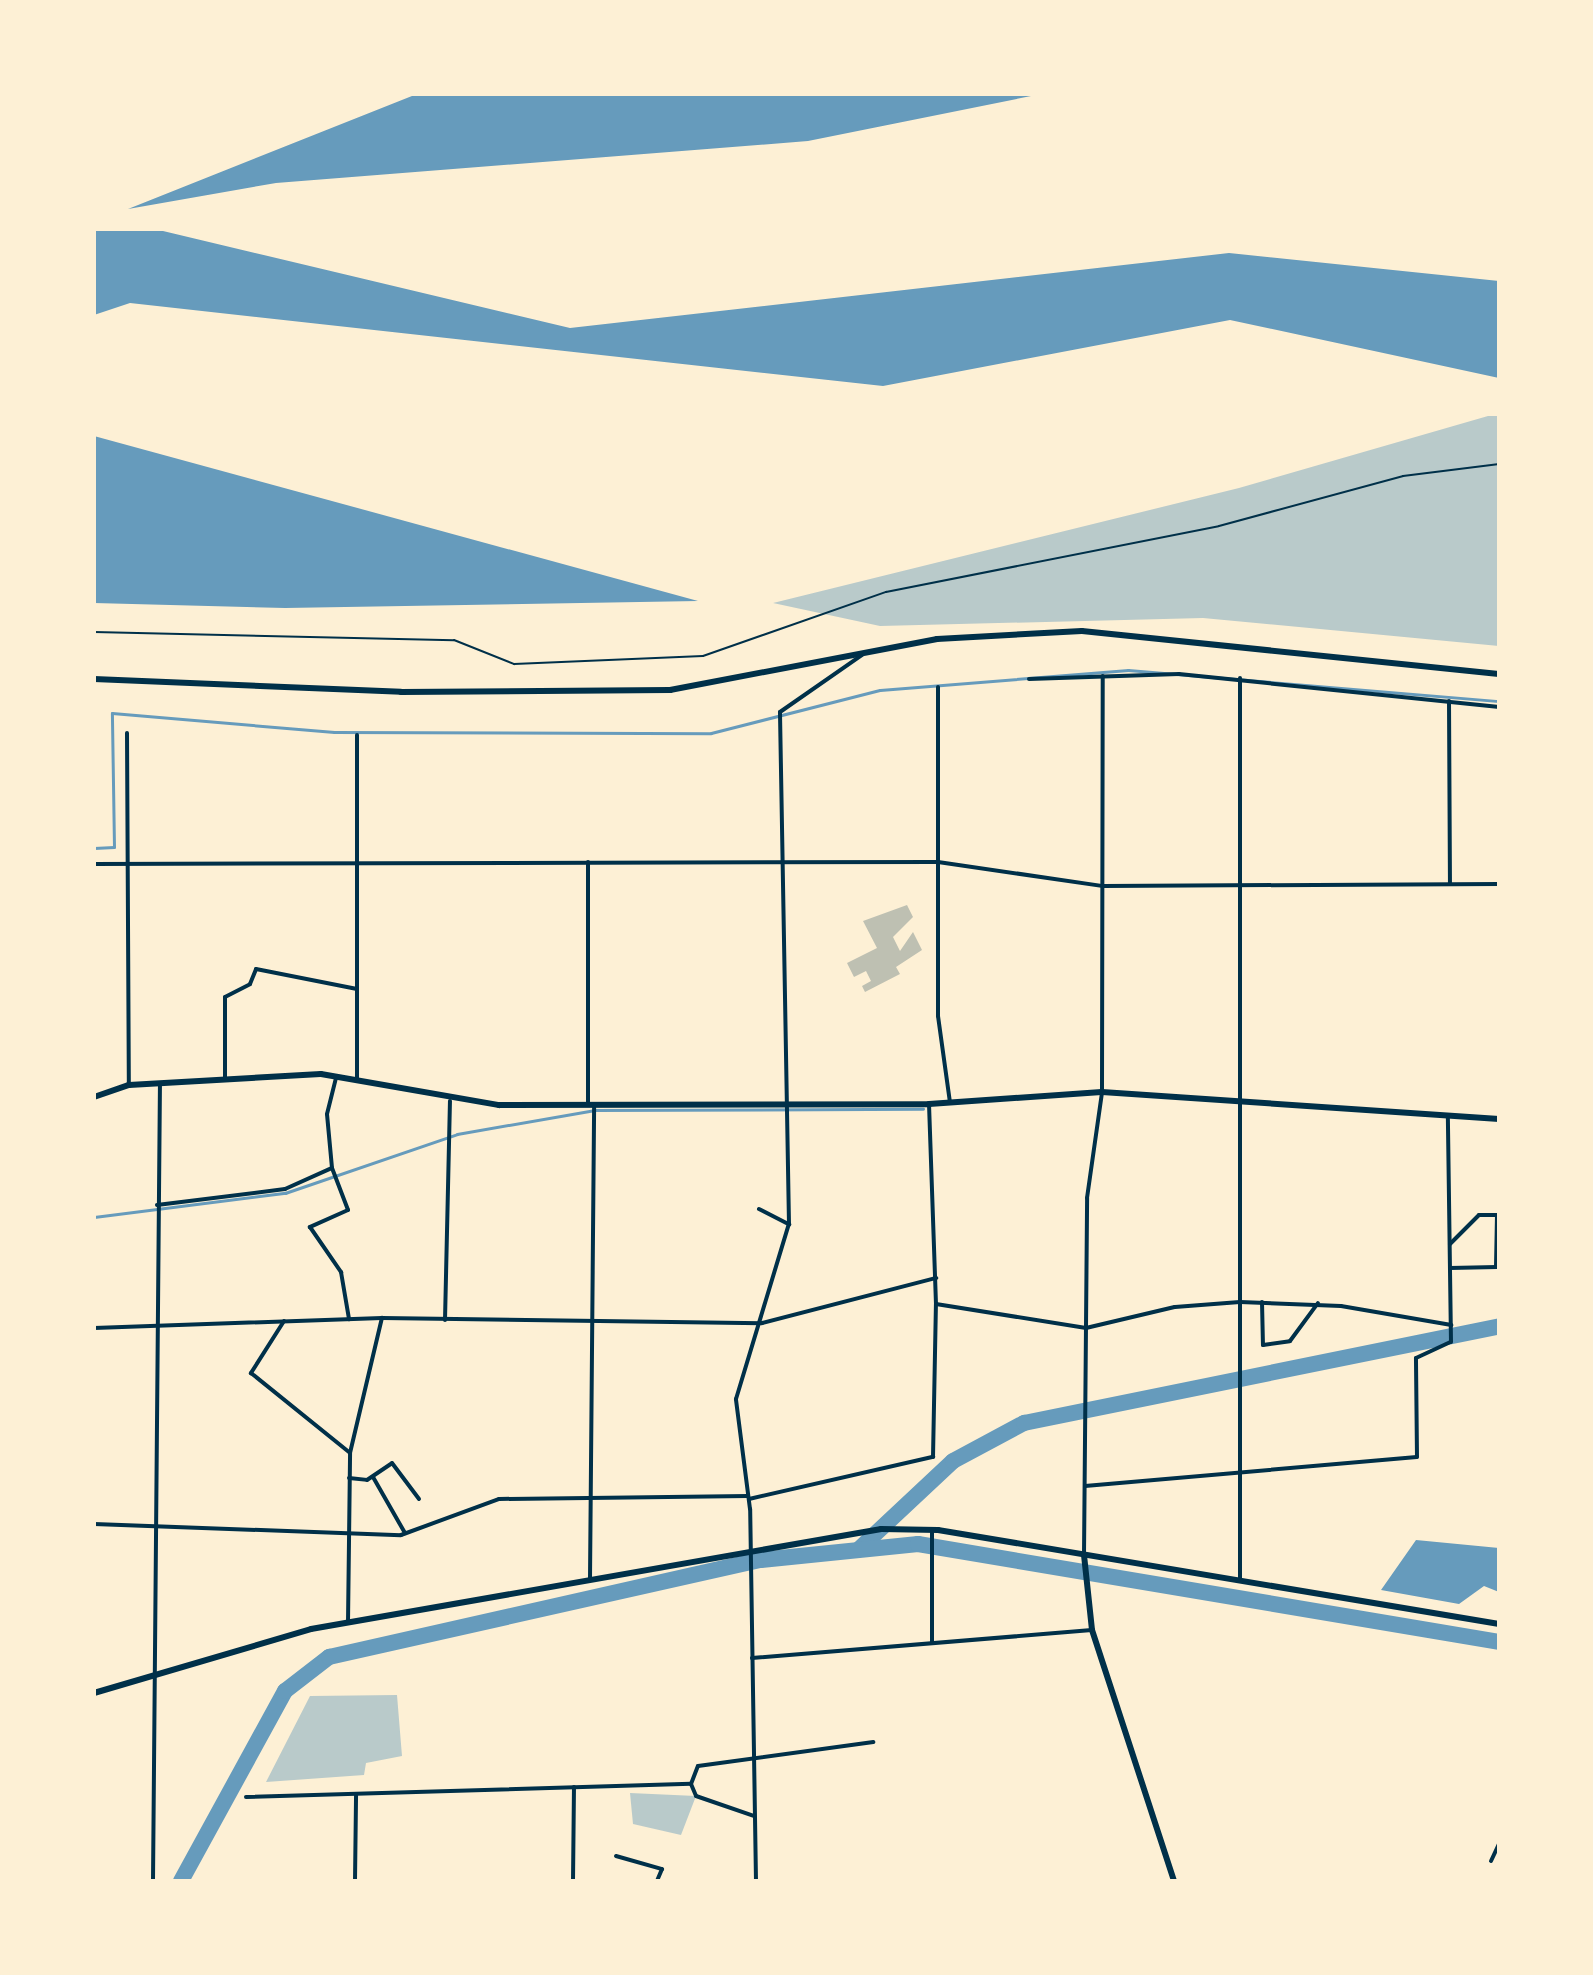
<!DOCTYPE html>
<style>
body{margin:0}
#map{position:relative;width:1593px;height:1975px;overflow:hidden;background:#fdf0d5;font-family:Helvetica,sans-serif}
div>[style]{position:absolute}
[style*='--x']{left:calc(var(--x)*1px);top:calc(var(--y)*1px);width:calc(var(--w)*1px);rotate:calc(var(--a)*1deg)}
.green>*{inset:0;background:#b9caca}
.water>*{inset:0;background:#669bbc}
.stream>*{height:3px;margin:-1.5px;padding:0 1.5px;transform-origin:1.5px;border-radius:1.5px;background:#669bbc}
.river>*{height:16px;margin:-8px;padding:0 8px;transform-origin:8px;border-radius:8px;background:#669bbc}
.building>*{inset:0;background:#bec0b2}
.path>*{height:2px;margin:-1px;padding:0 1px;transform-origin:1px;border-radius:1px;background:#003049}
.minor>*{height:4px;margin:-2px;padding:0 2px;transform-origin:2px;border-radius:2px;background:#003049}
.tertiary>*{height:6px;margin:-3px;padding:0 3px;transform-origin:3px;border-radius:3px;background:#003049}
.secondary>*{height:6px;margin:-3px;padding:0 3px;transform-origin:3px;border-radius:3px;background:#003049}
span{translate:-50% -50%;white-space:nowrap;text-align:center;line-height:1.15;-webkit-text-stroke:8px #fdf0d5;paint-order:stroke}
.frame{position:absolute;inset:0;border:96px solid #fdf0d5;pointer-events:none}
</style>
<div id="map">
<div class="green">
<div style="clip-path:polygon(1488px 416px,1499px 416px,1499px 646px,1203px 618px,880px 626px,773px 603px,1239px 488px)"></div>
<div style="clip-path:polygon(397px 1695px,402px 1756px,366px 1763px,364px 1775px,266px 1782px,310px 1696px)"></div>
<div style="clip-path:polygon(630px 1793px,696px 1796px,681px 1835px,633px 1824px)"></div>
</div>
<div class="water">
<div style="clip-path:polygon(417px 94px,1041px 94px,808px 141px,276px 183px,128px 209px)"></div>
<div style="clip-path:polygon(94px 231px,163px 231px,570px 328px,1229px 253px,1499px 281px,1499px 378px,1230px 320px,883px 386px,130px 303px,94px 315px)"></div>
<div style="clip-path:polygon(94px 437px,94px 436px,698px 601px,285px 608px,94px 603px)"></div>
<div style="clip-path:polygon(1416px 1540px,1499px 1548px,1499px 1592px,1484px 1586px,1459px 1604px,1381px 1590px)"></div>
</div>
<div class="stream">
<div style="--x:94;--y:848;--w:20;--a:-3"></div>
<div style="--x:114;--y:847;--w:134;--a:-90.9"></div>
<div style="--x:112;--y:713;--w:223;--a:4.9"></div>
<div style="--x:334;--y:732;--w:377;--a:0.2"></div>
<div style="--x:711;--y:733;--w:174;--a:-14.3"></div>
<div style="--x:880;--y:690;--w:249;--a:-4.6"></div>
<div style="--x:1128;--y:670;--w:372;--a:4.8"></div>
<div style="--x:94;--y:1217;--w:193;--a:-7.2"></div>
<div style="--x:285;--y:1193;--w:182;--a:-18.9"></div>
<div style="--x:457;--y:1134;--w:140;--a:-9.9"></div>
<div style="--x:595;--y:1110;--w:328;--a:-0.2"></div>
</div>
<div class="river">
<div style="--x:858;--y:1550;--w:130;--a:-43.1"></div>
<div style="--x:953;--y:1461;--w:81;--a:-28.2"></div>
<div style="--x:1024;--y:1423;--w:485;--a:-11.5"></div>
<div style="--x:181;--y:1881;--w:217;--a:-61.3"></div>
<div style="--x:285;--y:1691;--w:56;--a:-37.7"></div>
<div style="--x:329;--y:1657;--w:443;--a:-12.7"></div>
<div style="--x:761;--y:1560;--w:158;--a:-5.8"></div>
<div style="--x:918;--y:1544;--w:589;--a:9.57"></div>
</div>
<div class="building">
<div style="clip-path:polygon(907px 905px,913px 917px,893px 937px,900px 951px,913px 932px,922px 950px,896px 967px,900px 974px,865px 992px,862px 986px,871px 981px,866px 971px,854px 977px,847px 963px,877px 948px,863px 921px)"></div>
</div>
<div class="path">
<div style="--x:94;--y:632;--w:360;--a:1.3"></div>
<div style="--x:454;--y:640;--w:65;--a:21.8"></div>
<div style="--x:514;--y:664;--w:189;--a:-2.4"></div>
<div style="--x:703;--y:656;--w:194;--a:-19.3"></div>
<div style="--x:886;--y:592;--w:339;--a:-11.2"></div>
<div style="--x:1219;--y:526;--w:191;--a:-15.2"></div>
<div style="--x:1403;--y:476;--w:97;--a:-7.1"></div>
</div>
<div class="minor">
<div style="--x:1240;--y:678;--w:903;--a:90"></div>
<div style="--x:1029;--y:679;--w:150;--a:-1.9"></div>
<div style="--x:1179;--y:674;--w:322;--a:5.9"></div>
<div style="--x:938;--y:687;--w:329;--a:90"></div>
<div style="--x:938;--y:1016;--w:87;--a:82.1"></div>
<div style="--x:1449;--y:701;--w:183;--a:89.7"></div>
<div style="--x:127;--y:733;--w:352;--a:89.7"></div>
<div style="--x:357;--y:735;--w:344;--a:90"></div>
<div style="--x:588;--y:862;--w:242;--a:90"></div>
<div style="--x:94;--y:864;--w:844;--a:-0.14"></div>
<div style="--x:938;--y:862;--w:167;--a:8.3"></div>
<div style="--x:1103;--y:886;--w:396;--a:-0.3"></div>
<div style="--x:225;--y:1079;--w:82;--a:-90"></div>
<div style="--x:225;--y:997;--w:28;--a:-27"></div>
<div style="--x:250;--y:984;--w:16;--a:-68"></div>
<div style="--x:256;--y:969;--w:103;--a:11.2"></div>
<div style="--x:929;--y:1104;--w:200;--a:88"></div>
<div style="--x:936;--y:1304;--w:152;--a:9.1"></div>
<div style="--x:1086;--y:1328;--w:91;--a:-13.3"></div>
<div style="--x:1175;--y:1307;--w:65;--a:-4.4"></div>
<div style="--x:1240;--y:1302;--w:101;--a:2.3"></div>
<div style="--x:1341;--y:1306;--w:112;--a:9.8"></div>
<div style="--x:332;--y:1168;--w:45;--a:69.1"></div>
<div style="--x:348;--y:1210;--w:42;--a:155.9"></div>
<div style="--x:310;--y:1227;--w:55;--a:55.4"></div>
<div style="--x:341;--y:1272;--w:48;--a:80.3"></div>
<div style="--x:157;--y:1205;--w:129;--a:-7.1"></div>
<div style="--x:285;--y:1189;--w:51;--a:-24.1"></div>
<div style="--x:332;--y:1168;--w:54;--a:-95.3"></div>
<div style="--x:327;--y:1114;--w:38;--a:-76"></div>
<div style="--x:759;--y:1209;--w:34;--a:27"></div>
<div style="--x:1450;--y:1244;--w:41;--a:-45"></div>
<div style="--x:1479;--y:1215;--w:20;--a:0"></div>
<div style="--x:1496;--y:1267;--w:52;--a:-88.9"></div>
<div style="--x:1450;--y:1268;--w:47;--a:-1.2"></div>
<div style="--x:1262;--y:1302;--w:43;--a:88.7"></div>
<div style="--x:1263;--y:1345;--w:27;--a:-8"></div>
<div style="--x:1290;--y:1341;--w:47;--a:-53.6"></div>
<div style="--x:445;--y:1320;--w:219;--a:-88.7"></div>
<div style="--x:284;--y:1321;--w:62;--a:122.4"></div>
<div style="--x:251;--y:1373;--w:127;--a:38.9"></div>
<div style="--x:94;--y:1328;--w:288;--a:-2"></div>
<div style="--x:382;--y:1318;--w:380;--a:0.8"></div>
<div style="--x:762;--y:1323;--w:180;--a:-14.5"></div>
<div style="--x:373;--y:1477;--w:64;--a:60.3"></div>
<div style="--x:349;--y:1478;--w:18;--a:6"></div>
<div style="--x:367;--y:1480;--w:30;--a:-34"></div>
<div style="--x:392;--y:1463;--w:45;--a:53.1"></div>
<div style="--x:1085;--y:1486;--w:333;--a:-5"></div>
<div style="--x:1417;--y:1457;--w:99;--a:-90.6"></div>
<div style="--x:1416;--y:1358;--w:38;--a:-25"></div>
<div style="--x:1451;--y:1342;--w:226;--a:-90.8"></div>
<div style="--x:749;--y:1499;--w:189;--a:-12.9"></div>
<div style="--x:933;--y:1457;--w:153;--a:-88.9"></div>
<div style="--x:94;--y:1524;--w:307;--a:2.1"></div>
<div style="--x:401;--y:1535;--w:104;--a:-20.2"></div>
<div style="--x:499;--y:1499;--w:249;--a:-0.7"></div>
<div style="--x:1084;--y:1555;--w:357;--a:-89.5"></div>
<div style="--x:1087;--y:1198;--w:107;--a:-81.9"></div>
<div style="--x:1102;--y:1092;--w:416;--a:-89.9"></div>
<div style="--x:590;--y:1579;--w:474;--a:-89.5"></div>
<div style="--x:348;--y:1623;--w:170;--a:-89.3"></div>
<div style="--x:350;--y:1453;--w:139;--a:-76.7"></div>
<div style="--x:932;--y:1643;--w:113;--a:-90"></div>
<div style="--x:752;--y:1658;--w:341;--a:-4.7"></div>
<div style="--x:691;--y:1784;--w:13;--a:67"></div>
<div style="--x:696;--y:1796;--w:61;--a:19"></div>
<div style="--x:246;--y:1797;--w:445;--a:-1.7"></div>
<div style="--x:691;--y:1784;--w:19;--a:-69"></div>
<div style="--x:698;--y:1766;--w:177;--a:-7.8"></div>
<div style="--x:616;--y:1856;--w:48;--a:15.8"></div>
<div style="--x:662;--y:1869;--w:13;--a:113"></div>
<div style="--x:1491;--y:1861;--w:19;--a:-65"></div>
<div style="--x:153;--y:1881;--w:797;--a:-89.5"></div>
<div style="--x:355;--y:1881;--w:87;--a:-89.3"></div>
<div style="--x:573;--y:1881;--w:94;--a:-89.4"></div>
<div style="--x:756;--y:1881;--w:372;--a:-90.9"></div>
<div style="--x:750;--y:1509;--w:111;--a:-97.3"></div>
<div style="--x:736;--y:1399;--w:183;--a:-73.2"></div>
<div style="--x:789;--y:1224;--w:512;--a:-91.01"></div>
<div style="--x:780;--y:712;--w:100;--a:-34.8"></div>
</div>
<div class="tertiary">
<div style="--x:94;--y:1097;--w:37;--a:-19"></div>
<div style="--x:129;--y:1085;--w:192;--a:-3.3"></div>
<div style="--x:321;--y:1074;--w:181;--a:9.9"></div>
<div style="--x:499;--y:1105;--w:430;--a:-0.1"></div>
<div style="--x:929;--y:1104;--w:173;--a:-4"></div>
<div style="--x:1102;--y:1092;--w:398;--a:3.9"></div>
<div style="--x:1084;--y:1555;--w:75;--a:83.9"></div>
<div style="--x:1092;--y:1630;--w:264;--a:71.9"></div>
<div style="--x:94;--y:1693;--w:226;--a:-16.4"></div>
<div style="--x:311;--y:1629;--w:579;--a:-9.95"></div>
<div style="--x:881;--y:1529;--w:57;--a:1"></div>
<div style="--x:938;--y:1530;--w:569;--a:9.51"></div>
</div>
<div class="secondary">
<div style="--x:94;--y:679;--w:307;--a:2.4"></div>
<div style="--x:401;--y:692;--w:269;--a:-0.4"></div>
<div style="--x:670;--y:690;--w:272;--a:-10.8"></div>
<div style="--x:937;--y:639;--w:145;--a:-3.2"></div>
<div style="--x:1082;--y:631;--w:419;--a:5.9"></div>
</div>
<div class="frame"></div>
</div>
